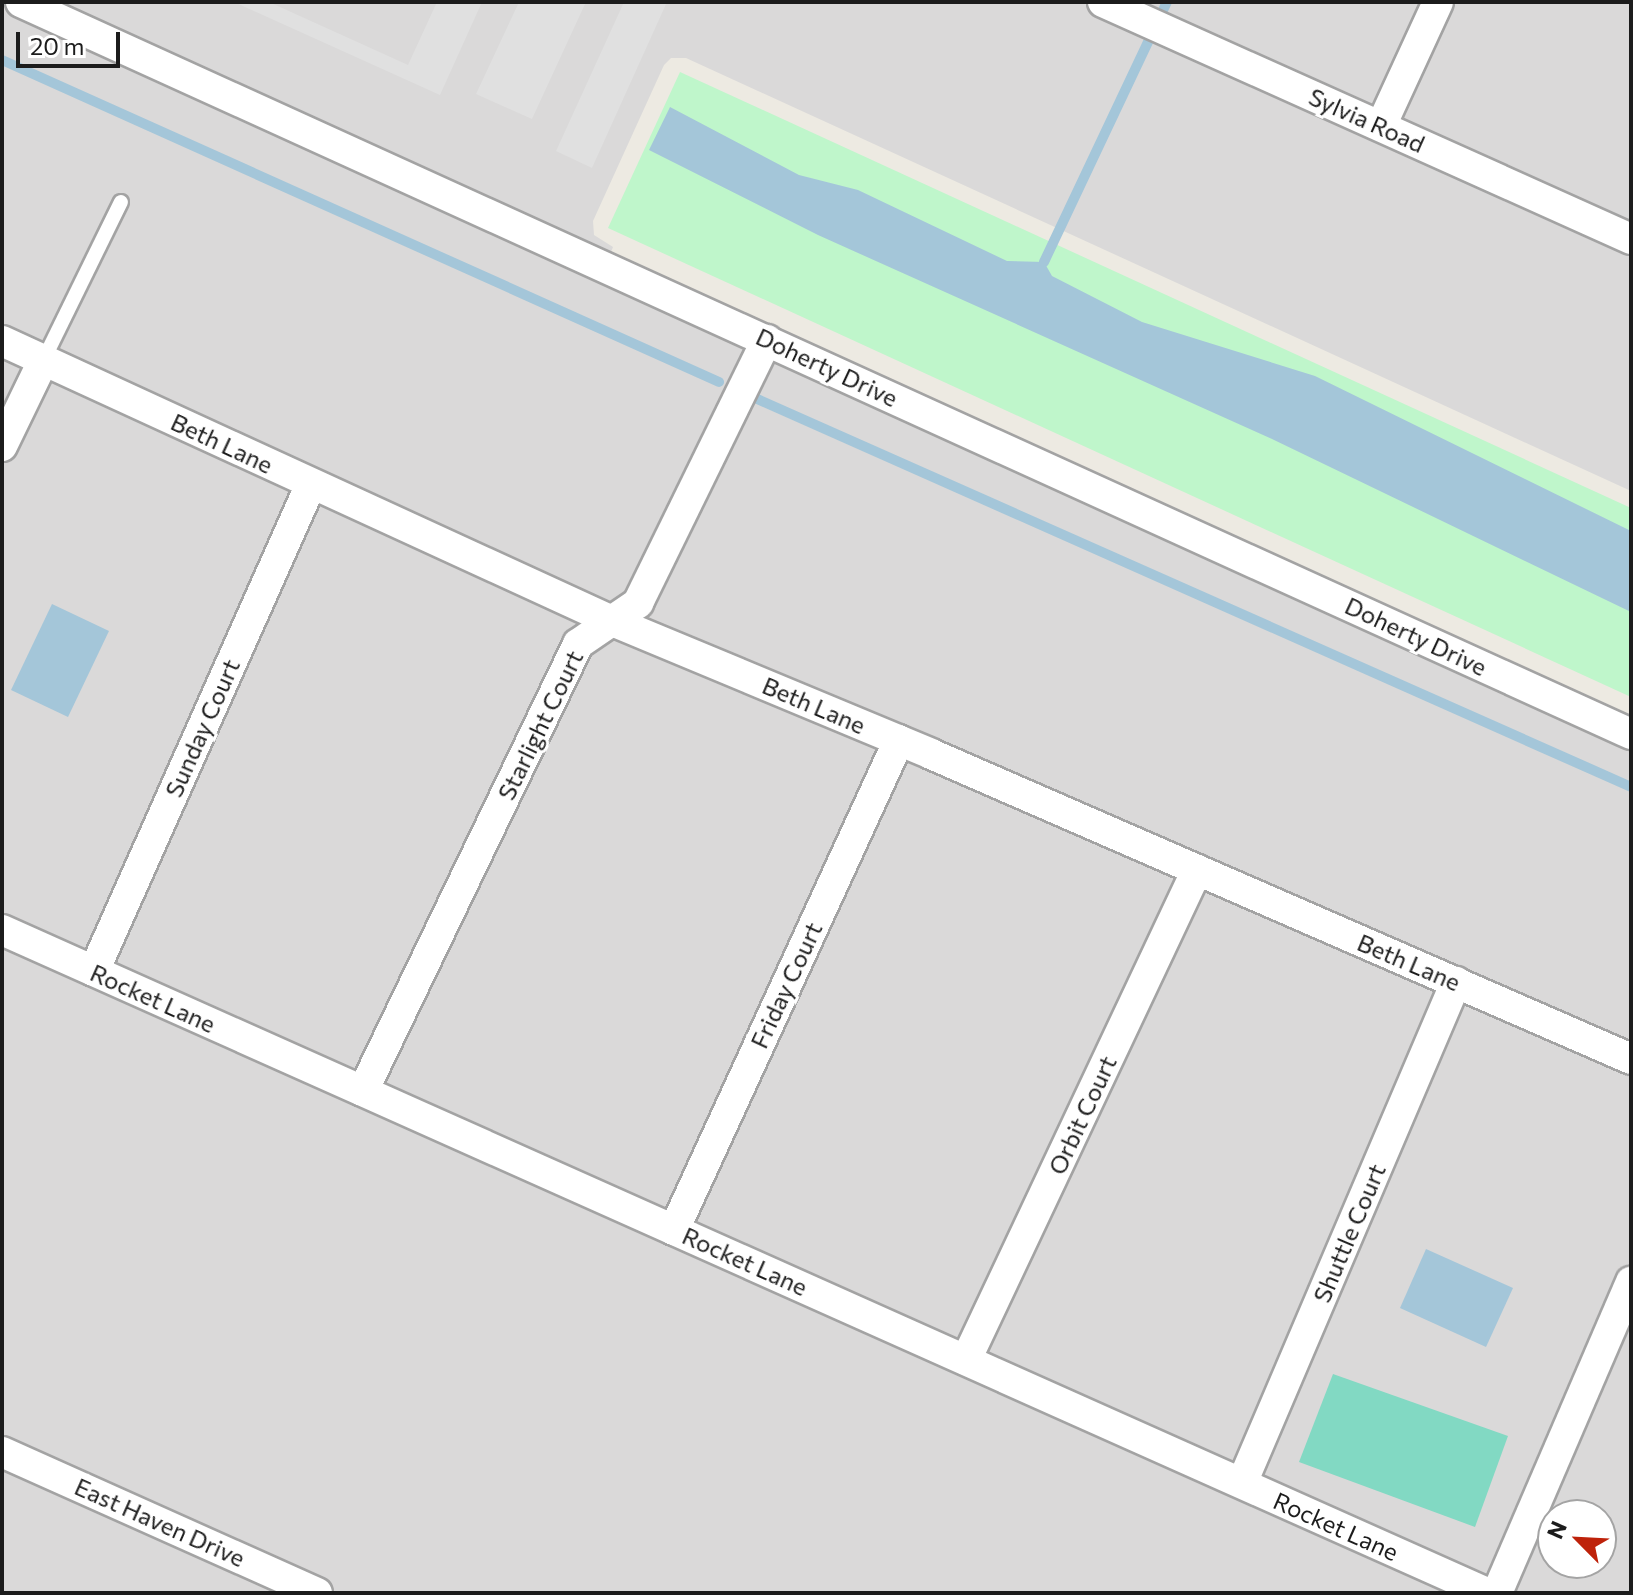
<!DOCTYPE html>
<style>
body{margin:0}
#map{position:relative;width:1633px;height:1595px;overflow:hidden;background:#edeae2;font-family:Commissioner,sans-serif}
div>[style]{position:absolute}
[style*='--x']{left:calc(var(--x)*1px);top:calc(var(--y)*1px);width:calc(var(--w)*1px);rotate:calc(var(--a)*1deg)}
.residential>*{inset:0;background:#dad9d9}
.park>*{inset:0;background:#bff6cb}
.pitch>*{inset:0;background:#82d9c3}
.parking>*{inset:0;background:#e0e0e0}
.water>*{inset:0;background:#a4c6d9}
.stream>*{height:10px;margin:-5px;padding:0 5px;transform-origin:5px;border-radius:5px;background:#a4c6d9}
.roads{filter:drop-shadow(2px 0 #a3a3a3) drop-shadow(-2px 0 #a3a3a3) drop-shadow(0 2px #a3a3a3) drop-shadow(0 -2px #a3a3a3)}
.lane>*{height:14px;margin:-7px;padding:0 7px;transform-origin:7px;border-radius:7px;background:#fff}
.street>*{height:30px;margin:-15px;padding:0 15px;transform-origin:15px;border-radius:15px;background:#fff}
span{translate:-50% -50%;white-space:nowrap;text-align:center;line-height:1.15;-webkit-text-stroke:6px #fff;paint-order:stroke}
.street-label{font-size:24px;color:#1c1c1c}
.frame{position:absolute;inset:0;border:4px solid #1c1c1c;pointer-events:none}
.north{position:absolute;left:1537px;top:1499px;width:80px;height:80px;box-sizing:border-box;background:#fff;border:2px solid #a4a4a4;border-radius:50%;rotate:294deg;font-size:22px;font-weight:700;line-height:32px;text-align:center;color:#1c1c1c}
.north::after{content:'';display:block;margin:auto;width:28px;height:36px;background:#be220a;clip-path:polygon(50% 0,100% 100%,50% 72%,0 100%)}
.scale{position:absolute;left:16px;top:32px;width:104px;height:36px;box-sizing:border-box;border:4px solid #1c1c1c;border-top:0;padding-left:10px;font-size:24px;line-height:28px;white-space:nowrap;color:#1c1c1c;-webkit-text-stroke:6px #fff;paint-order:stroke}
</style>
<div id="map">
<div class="residential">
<div style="clip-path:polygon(evenodd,2px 2px,21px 2px,1631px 734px,1631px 1593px,2px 1593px,2px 2px,1553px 1515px,1601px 1515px,1601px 1563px,1553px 1563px,1553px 1515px)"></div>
<div style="clip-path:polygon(57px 2px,1631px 2px,1631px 491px,686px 58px,671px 58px,664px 65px,593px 221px,594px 235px,613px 247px,611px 252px)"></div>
</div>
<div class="park">
<div style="clip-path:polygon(680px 72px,1631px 508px,1631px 697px,608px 228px)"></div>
</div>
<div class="pitch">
<div style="clip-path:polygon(1333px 1374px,1508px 1436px,1475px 1527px,1299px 1462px)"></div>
</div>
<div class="parking">
<div style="clip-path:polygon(234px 2px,269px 2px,408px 65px,437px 2px,482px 2px,440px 95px)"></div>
<div style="clip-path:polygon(519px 2px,586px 2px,532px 119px,476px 94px)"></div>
<div style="clip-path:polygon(624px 2px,667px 2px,592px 168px,556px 151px)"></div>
</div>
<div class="water">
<div style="clip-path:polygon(670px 107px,799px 175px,858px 190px,1007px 261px,1044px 262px,1052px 276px,1142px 322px,1315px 376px,1631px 531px,1631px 612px,1272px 439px,818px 235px,649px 150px)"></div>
<div style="clip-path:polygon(52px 604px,109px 631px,68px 717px,11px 690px)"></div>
<div style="clip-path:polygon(1426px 1249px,1513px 1288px,1486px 1347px,1400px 1308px)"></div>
</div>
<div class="stream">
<div style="--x:2;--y:60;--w:786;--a:24.18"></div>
<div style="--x:1044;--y:262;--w:288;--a:-64.7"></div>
<div style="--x:755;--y:398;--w:958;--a:23.94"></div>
</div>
<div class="roads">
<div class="lane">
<div style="--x:43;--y:361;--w:177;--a:-63.9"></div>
</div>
<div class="street">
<div style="--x:21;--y:2;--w:1769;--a:24.45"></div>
<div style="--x:1103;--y:2;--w:579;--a:24.17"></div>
<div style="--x:1381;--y:126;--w:136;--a:-65.3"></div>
<div style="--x:2;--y:341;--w:671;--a:24.66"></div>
<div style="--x:612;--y:621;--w:346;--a:22.6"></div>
<div style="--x:931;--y:754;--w:764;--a:23.54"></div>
<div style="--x:2;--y:446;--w:94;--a:-64.2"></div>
<div style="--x:2;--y:930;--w:1626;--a:24.06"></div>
<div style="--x:94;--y:971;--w:533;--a:-65.98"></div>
<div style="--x:363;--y:1091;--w:496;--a:-64.3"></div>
<div style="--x:578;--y:644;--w:73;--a:-34.3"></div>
<div style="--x:638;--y:603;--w:293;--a:-63.9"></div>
<div style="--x:674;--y:1230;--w:539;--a:-65.34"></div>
<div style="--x:966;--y:1360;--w:542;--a:-64.76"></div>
<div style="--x:2;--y:1452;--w:345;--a:24.1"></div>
<div style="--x:1242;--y:1483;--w:545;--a:-66.87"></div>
<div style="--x:1497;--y:1593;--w:339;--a:-66.7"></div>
</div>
</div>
<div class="street-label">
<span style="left:1367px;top:120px;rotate:24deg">Sylvia Road</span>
<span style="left:827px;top:367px;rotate:25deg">Doherty Drive</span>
<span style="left:222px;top:443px;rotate:25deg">Beth Lane</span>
<span style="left:1416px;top:636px;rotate:25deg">Doherty Drive</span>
<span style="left:814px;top:705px;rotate:23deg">Beth Lane</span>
<span style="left:540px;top:725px;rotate:-64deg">Starlight Court</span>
<span style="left:202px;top:728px;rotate:-66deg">Sunday Court</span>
<span style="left:1409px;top:962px;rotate:23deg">Beth Lane</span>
<span style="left:786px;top:985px;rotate:-65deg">Friday Court</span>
<span style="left:153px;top:998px;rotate:24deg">Rocket Lane</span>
<span style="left:1082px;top:1115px;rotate:-65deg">Orbit Court</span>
<span style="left:1349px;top:1233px;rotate:-67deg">Shuttle Court</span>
<span style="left:745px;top:1261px;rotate:24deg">Rocket Lane</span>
<span style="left:160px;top:1522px;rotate:24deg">East Haven Drive</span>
<span style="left:1336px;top:1526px;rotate:24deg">Rocket Lane</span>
</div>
<div class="frame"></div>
<div class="north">N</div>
<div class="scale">20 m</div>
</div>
